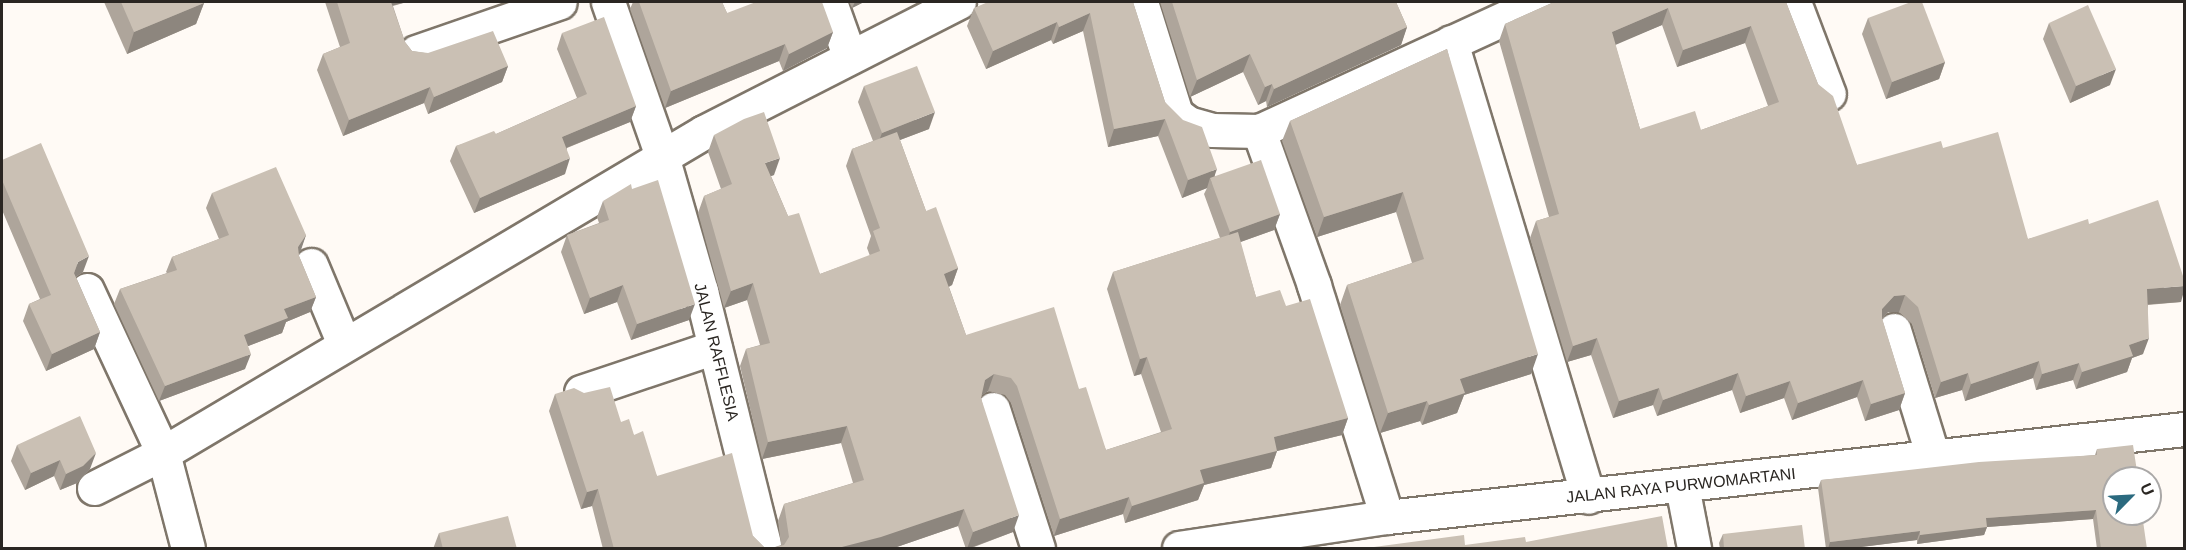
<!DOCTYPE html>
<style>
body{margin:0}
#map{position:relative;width:2186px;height:550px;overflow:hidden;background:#fffaf5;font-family:Arial,sans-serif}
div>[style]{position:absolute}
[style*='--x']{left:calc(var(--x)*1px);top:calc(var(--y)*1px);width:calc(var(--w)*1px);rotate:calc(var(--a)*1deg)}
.roads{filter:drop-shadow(2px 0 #7f766a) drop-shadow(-2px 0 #7f766a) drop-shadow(0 2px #7f766a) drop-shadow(0 -2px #7f766a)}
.minor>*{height:33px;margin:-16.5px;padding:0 16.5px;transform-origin:16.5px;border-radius:16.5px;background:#fff}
.wall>*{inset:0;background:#aea59b}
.shaded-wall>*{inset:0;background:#8d867e}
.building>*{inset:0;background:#cac0b4}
span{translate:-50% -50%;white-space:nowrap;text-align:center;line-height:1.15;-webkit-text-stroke:5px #fff;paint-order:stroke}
.street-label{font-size:16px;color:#2a2622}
.frame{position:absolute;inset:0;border:3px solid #2a2622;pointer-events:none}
.north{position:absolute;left:2102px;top:466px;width:60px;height:60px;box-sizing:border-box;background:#fff;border:2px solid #aaa8a7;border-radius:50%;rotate:66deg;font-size:16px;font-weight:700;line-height:24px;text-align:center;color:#2a2622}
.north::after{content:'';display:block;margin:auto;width:21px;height:27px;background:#2b6a7f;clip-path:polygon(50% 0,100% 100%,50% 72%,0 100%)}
</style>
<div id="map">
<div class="roads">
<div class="minor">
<div style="--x:608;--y:2;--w:163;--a:70.7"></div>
<div style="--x:662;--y:156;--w:141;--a:73.9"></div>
<div style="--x:701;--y:291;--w:265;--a:76"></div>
<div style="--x:830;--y:2;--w:56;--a:70.3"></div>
<div style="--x:1141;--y:2;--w:117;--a:72.6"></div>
<div style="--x:1176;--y:114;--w:15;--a:37"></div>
<div style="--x:1188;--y:123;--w:25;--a:16"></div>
<div style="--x:1212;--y:130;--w:47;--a:1.2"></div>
<div style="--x:1794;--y:2;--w:98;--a:69.2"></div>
<div style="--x:1451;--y:42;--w:475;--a:73.2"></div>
<div style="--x:416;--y:52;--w:152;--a:-19.1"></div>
<div style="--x:311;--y:265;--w:86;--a:67.3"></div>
<div style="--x:87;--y:290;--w:180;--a:65"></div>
<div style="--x:163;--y:453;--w:98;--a:75.3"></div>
<div style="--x:1894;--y:330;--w:133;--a:72.9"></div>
<div style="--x:581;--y:392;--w:141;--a:-18.6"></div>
<div style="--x:993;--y:409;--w:146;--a:72.1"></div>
<div style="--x:1682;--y:486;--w:63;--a:79"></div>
<div style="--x:94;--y:488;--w:77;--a:-26.9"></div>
<div style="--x:163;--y:453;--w:629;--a:-30.68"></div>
<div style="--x:704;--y:132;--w:286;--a:-27"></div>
<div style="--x:1387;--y:517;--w:243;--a:-107.5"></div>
<div style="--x:1314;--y:285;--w:164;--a:-109.7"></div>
<div style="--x:1259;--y:131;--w:308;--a:-24.7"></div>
<div style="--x:1179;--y:548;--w:210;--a:-8.5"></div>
<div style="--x:1387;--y:517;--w:802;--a:-6.3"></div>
</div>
</div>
<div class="wall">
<div style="clip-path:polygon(104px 2px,203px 2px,204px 3px,196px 24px,127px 54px)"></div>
<div style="clip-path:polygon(325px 2px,407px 2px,393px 6px,405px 42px,412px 51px,508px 66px,502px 82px,428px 114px,424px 103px,343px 136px,317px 70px,323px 54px,340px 47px)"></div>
<div style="clip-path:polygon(633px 2px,722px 2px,727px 13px,833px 32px,827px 48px,783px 71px,779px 61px,665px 108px,630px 9px)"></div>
<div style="clip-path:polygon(849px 2px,864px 2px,852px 8px)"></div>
<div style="clip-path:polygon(1133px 2px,1165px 102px,1215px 176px,1280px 214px,1274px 230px,1240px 242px,1256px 297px,1286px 306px,1348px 418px,1342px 435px,1277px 451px,1271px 468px,1204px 485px,1198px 500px,1125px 523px,1123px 514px,1054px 536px,1011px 403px,1005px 395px,988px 391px,982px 395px,981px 398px,1013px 532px,969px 549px,966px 549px,958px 526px,891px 549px,769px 549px,781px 545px,778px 521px,784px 504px,853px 483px,841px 443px,762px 459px,740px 366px,746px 349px,760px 345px,747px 300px,724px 308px,698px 213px,704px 196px,721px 189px,708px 152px,714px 135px,774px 175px,771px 176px,788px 216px,820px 274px,870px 256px,867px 248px,871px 236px,846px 166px,852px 149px,873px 141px,858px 102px,864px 86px,929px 129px,900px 140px,926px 211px,958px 268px,952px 285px,949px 287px,966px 335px,1079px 389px,1106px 450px,1161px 432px,1141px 374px,1134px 376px,1107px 289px,1113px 272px,1220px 238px,1204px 194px,1207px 188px,1182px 198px,1158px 136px,1108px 147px,1083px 31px,1053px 44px,1051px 40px,986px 69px,967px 26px,974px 8px)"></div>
<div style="clip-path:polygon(1160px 2px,1396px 2px,1407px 27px,1401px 45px,1267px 107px,1266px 101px,1258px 105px,1243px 72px,1190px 97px)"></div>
<div style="clip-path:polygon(evenodd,1554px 2px,1786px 2px,1818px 84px,1857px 165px,1943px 148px,2028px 239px,2089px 224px,2181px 302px,2148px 305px,2143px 354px,2132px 358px,2127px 372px,2076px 389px,2073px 380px,2036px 390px,2033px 378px,1965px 401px,1962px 390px,1935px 398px,1912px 324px,1899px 312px,1888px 312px,1882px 319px,1905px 393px,1899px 410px,1865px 421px,1857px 397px,1792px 420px,1784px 398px,1740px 413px,1732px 390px,1657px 416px,1653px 405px,1613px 418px,1591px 355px,1567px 362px,1530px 238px,1536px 221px,1549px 217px,1499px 41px,1505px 24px,1554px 2px,1662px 25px,1677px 67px,1745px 43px,1768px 106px,1701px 130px,1640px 129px,1615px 44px,1662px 25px)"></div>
<div style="clip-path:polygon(1868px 18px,1945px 62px,1939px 79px,1886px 99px,1862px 34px)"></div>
<div style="clip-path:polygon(2049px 23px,2110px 85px,2070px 103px,2043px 39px)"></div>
<div style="clip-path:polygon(562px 33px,636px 106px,630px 122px,567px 148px,565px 174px,474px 213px,450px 161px,456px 146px,496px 134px,577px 98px,557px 49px)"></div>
<div style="clip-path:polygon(1447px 49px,1531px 374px,1464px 395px,1457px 413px,1422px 425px,1420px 421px,1380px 433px,1340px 305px,1347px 285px,1412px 263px,1396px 212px,1317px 237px,1282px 141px,1290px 121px)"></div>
<div style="clip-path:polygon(2px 160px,83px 272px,76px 277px,100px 332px,94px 349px,46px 371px,23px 321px,29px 304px,40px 299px,2px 210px)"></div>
<div style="clip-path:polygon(212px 193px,306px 235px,299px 253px,299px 256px,316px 297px,310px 312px,286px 322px,282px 333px,248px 346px,245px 369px,159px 401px,114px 304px,120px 289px,167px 273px,166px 272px,172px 257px,219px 239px,206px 208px)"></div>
<div style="clip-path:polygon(603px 201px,689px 320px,631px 340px,617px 302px,584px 314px,561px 252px,567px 235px,599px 223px,597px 217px)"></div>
<div style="clip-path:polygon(555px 394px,621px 422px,634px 435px,657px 476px,753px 536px,766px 549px,603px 549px,592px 506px,581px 509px,549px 411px)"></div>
<div style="clip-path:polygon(17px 445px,90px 469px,77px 483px,60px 490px,54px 476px,25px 490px,11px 461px)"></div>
<div style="clip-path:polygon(2097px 449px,2147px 549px,2097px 549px,2093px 519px,1987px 527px,1984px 535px,1917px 544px,1917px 540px,1845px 549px,1826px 549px,1818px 488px,1821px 480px,2095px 455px)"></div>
<div style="clip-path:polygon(439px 533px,517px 549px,433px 549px)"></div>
<div style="clip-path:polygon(1723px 534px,1805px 549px,1720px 549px,1719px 543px)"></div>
</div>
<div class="shaded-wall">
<div style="clip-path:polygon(385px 2px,407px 2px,382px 8px)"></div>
<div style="clip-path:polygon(855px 2px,864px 2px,852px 8px)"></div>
<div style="clip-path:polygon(204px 3px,196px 24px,127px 54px,134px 32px)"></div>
<div style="clip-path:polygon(1668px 8px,1662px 25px,1606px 49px,1612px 32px)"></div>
<div style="clip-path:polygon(1090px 13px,1083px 31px,1053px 44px,1059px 27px)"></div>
<div style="clip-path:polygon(1057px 22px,1051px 40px,986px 69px,993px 51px)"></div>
<div style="clip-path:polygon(1751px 26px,1745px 43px,1677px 67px,1683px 50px)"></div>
<div style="clip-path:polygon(1407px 27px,1401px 45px,1267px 107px,1274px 89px)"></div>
<div style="clip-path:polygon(833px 32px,827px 48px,783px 71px,789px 54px)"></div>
<div style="clip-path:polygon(785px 44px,779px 61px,665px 108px,671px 91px)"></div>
<div style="clip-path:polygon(1250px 54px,1243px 72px,1190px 97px,1197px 80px)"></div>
<div style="clip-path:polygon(1945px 62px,1939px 79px,1886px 99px,1892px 82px)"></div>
<div style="clip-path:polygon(508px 66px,502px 82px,428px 114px,434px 97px)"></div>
<div style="clip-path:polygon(2116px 69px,2110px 85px,2070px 103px,2076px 86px)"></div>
<div style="clip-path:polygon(1272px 84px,1266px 101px,1258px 105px,1265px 87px)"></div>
<div style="clip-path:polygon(430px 87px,424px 103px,343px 136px,349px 120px)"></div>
<div style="clip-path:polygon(636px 106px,630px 122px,556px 152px,562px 137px)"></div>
<div style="clip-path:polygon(935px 112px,929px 129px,876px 149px,882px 133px)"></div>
<div style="clip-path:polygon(1165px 119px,1158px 136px,1108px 147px,1114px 129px)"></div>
<div style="clip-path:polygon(570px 158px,565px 174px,474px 213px,480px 198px)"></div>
<div style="clip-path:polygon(780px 158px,774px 175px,759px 180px,765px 163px)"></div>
<div style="clip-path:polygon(1217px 169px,1212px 183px,1210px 178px,1207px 188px,1182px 198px,1188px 180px)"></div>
<div style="clip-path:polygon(1403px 192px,1396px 212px,1317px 237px,1324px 217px)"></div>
<div style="clip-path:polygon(1280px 214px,1274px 230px,1224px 248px,1230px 232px)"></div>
<div style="clip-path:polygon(306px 235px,301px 250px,293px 262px,298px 247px)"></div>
<div style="clip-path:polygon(89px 256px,83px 272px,72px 279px,78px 262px)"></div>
<div style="clip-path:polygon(958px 268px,952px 285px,938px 291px,944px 274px)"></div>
<div style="clip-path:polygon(753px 283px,747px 300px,724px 308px,731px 291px)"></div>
<div style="clip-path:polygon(623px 285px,617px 302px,584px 314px,590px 298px)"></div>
<div style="clip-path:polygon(2184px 286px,2184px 291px,2181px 302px,2140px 305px,2147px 289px)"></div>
<div style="clip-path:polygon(1905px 295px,1899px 312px,1888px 312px,1876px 325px,1882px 309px,1894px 296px)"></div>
<div style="clip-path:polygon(316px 297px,310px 312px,286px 322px,282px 333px,238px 350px,244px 335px,284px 309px)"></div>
<div style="clip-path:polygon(695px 304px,689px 320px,631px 340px,637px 324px)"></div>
<div style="clip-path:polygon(100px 332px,94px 349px,46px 371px,52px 354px)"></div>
<div style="clip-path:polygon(1597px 338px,1591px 355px,1567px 362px,1573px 346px)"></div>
<div style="clip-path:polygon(2149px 338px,2143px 354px,2132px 358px,2127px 372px,2076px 389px,2082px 372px,2129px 345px)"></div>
<div style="clip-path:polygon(251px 354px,245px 369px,159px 401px,165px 386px)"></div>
<div style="clip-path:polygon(1538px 354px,1531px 374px,1464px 395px,1457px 413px,1422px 425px,1429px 405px,1460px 379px)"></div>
<div style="clip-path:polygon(1147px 357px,1141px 374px,1134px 376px,1140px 359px)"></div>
<div style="clip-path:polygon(2039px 361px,2033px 378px,1965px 401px,1971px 384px)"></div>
<div style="clip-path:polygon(2079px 363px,2073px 380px,2036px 390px,2042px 374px)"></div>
<div style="clip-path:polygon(1738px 373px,1732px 390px,1657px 416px,1663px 400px)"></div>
<div style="clip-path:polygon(1968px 373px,1962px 390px,1935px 398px,1941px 382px)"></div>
<div style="clip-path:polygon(994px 374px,988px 391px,979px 397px,985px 380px)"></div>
<div style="clip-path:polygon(1863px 380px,1857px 397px,1792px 420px,1798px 403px)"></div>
<div style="clip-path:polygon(1790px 381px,1784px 398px,1740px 413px,1746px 396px)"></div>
<div style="clip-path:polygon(1659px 388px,1653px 405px,1613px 418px,1619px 401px)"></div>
<div style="clip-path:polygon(1905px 393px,1899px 410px,1865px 421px,1871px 404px)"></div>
<div style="clip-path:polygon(1427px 401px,1420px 421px,1380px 433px,1388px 413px)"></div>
<div style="clip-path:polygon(1348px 418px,1342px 435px,1277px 451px,1271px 468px,1204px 485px,1198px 500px,1125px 523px,1132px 506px,1200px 470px,1274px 437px)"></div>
<div style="clip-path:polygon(847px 426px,841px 443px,762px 459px,768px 442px)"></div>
<div style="clip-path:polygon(96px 453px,90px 469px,77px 483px,60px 490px,66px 474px)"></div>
<div style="clip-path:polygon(60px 460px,54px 476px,25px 490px,31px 473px)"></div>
<div style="clip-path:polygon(598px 489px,592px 506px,581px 509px,587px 492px)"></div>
<div style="clip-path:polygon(1129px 497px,1123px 514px,1054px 536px,1060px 519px)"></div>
<div style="clip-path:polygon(964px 509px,958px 526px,891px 549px,834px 549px)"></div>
<div style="clip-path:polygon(2096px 510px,2093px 519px,1987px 527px,1984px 535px,1917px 544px,1920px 535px,1986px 518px)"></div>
<div style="clip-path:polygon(1019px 515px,1013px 532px,967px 549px,973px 532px)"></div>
<div style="clip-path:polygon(1920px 531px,1917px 540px,1845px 549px,1828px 549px,1830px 542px)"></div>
</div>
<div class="building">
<div style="clip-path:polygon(121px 2px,203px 2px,204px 3px,134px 32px)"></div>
<div style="clip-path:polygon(337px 2px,391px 2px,405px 42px,412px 51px,428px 53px,493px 31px,508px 66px,434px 97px,430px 87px,349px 120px,323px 54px,350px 43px)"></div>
<div style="clip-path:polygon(639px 2px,722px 2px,727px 13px,756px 2px,822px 2px,833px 32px,789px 54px,785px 44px,671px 91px)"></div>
<div style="clip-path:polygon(988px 2px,1133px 2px,1165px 102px,1183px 120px,1202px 127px,1217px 169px,1188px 180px,1165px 119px,1114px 129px,1090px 13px,1059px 27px,1057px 22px,993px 51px,974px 8px)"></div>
<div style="clip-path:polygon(1172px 2px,1396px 2px,1407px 27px,1274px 89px,1272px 84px,1265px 87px,1250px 54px,1197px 80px)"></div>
<div style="clip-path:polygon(evenodd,1554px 2px,1786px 2px,1818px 84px,1833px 96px,1857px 165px,1941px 141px,1943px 148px,1998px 132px,2028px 239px,2088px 219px,2089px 224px,2158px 200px,2184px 279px,2184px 286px,2147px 289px,2149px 338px,2129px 345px,2133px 356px,2082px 372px,2079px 363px,2042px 374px,2039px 361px,1971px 384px,1968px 373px,1941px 382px,1918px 307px,1905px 295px,1894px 296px,1882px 309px,1882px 318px,1905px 393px,1871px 404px,1863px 380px,1798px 403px,1790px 381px,1746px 396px,1738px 373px,1663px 400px,1659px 388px,1619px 401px,1597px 338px,1573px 346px,1536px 221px,1559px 214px,1505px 24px,1554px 2px,1668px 8px,1683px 50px,1751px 26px,1779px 102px,1701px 130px,1695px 111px,1640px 129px,1612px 32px,1668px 8px)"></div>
<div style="clip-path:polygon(1911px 2px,1922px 2px,1945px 62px,1892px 82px,1868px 18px)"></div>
<div style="clip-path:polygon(2088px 5px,2116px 69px,2076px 86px,2049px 23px)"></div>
<div style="clip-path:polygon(604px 17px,636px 106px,562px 137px,570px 158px,480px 198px,456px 146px,494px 131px,496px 134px,587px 94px,562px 33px)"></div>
<div style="clip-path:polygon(1447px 49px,1538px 354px,1460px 379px,1465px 393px,1429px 405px,1427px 401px,1388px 413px,1347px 285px,1424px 259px,1403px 192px,1324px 217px,1290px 121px)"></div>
<div style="clip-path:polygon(917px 66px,935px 112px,882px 133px,864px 86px)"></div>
<div style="clip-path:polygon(764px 112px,780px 158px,765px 163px,788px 216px,799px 213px,820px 274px,880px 251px,873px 231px,880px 228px,852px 149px,897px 132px,926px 211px,936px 207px,958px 268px,944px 274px,966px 335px,1054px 307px,1079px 389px,1086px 387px,1106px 450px,1172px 429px,1147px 357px,1140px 359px,1113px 272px,1238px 232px,1256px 297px,1280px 290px,1286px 306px,1310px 299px,1348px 418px,1274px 437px,1277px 451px,1200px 470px,1204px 483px,1132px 506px,1129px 497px,1060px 519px,1017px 386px,1011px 378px,994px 374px,985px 380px,981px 398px,1019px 515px,973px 532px,964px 509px,881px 537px,834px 549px,769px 549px,784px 545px,789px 537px,784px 504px,864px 480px,847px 426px,768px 442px,746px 349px,770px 343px,753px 283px,731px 291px,704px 196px,732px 184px,714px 135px,744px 119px)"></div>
<div style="clip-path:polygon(41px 143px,89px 256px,78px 262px,74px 273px,100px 332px,52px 354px,29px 304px,51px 295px,2px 180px,2px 160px)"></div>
<div style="clip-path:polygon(1261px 160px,1280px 214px,1230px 232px,1210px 178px)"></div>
<div style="clip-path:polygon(276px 167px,306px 235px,298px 247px,299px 256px,316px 297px,284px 309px,288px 318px,244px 335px,251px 354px,165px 386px,120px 289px,177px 270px,172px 257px,229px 235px,212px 193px)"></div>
<div style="clip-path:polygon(658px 180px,695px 304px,637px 324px,623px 285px,590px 298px,567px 235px,609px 220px,603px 201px,631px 184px,632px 189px)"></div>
<div style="clip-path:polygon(610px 387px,621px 422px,629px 419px,634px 435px,643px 431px,657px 476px,732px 453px,753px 536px,766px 549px,614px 549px,598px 489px,587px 492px,555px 394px,574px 388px,584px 393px)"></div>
<div style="clip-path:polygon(80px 416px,96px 453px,83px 466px,66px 474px,60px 460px,31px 473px,17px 445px)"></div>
<div style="clip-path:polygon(2133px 445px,2138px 478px,2114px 478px,2114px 514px,2142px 514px,2147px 549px,2101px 549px,2096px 510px,1986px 518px,1987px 527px,1920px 535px,1920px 531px,1830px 542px,1821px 480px,1979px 462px,2097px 455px,2097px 449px)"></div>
<div style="clip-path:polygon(508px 516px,517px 549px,443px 549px,439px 533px)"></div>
<div style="clip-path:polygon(1662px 516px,1668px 549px,1359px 549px,1464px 535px,1465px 545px,1525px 537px,1526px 542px)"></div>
<div style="clip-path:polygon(1802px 525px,1805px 549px,1724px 549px,1723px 534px)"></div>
</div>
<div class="street-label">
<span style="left:716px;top:352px;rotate:76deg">JALAN RAFFLESIA</span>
<span style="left:1681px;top:486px;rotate:-6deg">JALAN RAYA PURWOMARTANI</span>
</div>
<div class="frame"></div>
<div class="north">U</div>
</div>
